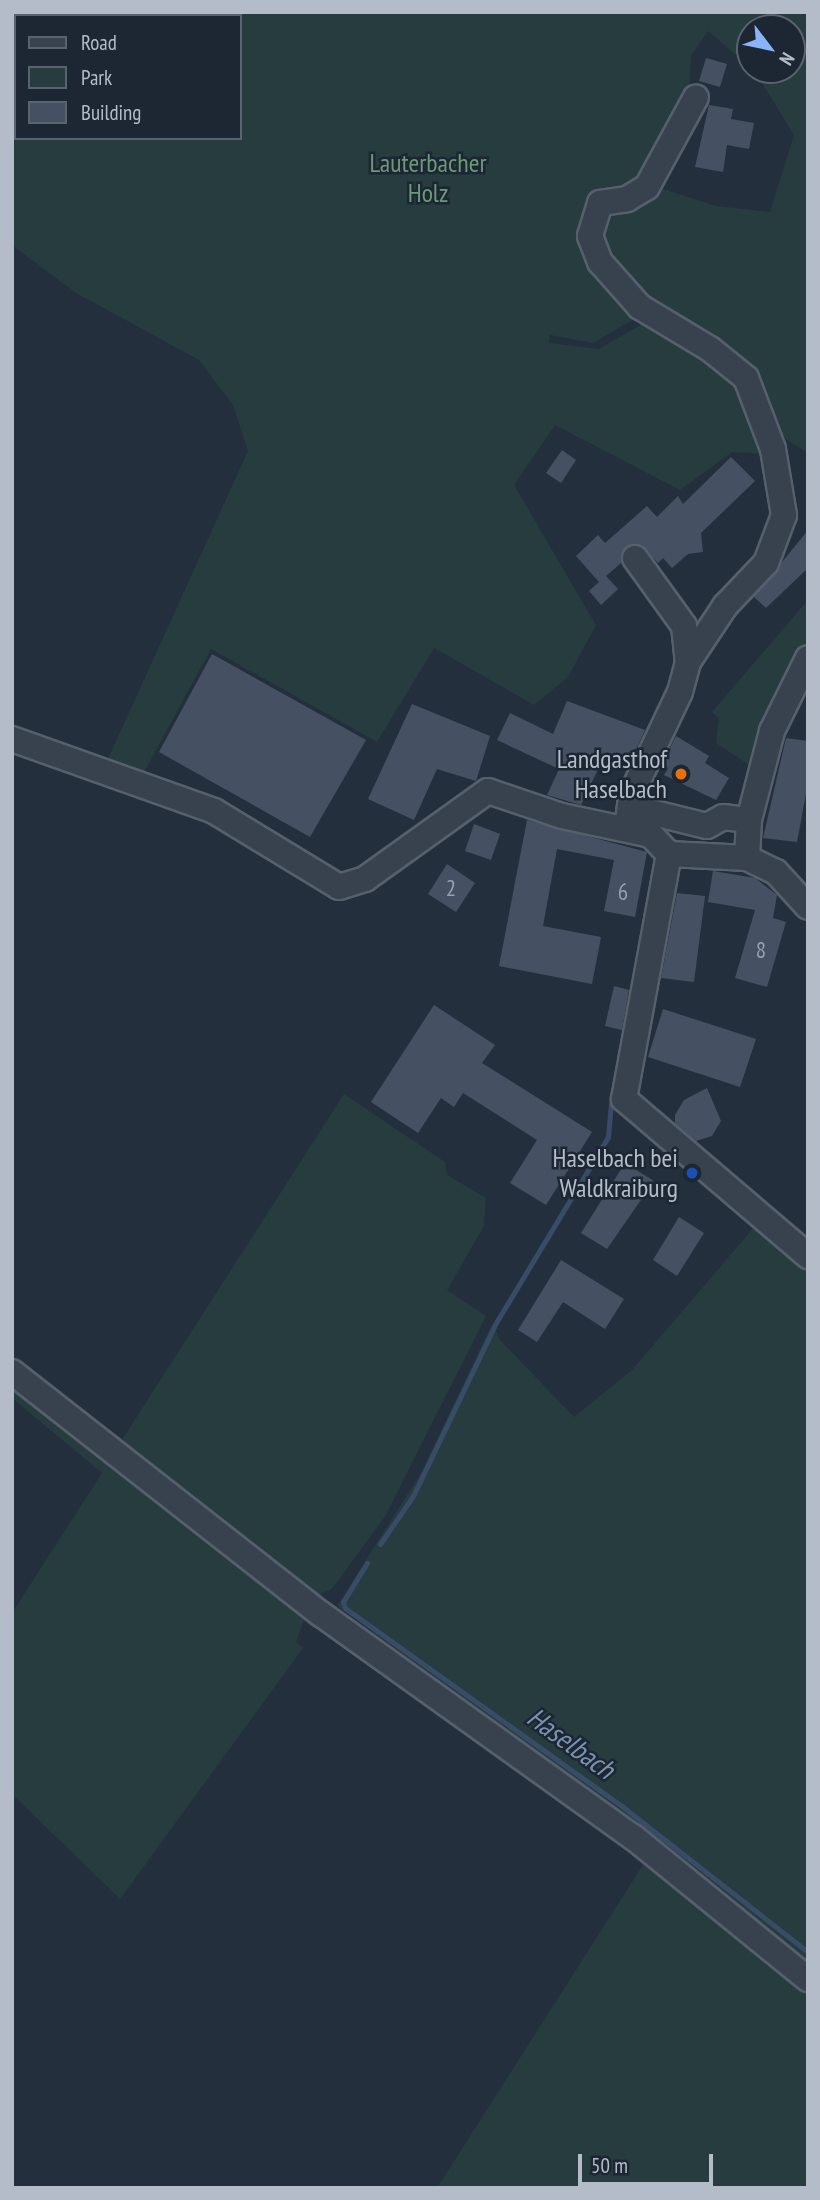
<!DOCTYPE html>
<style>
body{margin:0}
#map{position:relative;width:820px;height:2200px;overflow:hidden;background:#242f3e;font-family:"PT Sans Narrow",sans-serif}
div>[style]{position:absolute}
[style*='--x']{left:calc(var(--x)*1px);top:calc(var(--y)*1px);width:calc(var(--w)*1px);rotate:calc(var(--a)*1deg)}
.green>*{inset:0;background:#263c3f}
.stream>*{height:5px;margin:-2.5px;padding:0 2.5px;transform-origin:2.5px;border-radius:2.5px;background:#394c67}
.building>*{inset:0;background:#455162}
.roads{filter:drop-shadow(2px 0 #565f6c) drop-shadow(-2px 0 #565f6c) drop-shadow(0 2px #565f6c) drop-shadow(0 -2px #565f6c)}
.minor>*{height:24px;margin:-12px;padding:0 12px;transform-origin:12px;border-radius:12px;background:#38414e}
.dots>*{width:19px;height:19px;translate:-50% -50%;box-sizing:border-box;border:4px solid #1d2633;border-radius:50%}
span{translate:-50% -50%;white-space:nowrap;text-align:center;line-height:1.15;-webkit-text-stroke:5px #1d2633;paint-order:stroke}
.number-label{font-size:23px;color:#98a1af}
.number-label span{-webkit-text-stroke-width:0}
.park-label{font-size:26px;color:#6b9a76}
.poi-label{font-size:26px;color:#b4bcc9}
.right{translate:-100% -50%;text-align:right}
.water-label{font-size:28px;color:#7c92b1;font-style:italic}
.frame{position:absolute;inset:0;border:14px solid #b4bcc9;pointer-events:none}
.legend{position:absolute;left:14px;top:14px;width:228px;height:126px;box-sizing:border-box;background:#1d2633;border:2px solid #59626f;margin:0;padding:9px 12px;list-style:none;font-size:21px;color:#b4bcc9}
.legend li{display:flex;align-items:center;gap:14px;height:35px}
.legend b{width:35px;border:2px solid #59626f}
.north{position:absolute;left:736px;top:14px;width:70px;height:70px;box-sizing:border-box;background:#1d2633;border:2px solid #59626f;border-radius:50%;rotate:122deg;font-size:19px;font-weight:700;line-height:28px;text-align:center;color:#b4bcc9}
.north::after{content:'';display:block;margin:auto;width:24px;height:32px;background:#8ab4f8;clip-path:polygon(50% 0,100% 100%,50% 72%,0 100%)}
.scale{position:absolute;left:578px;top:2154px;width:135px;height:32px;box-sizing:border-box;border:4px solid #b4bcc9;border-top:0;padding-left:9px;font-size:21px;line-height:24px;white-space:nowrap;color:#b4bcc9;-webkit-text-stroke:5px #1d2633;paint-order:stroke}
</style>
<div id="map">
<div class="green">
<div style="clip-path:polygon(evenodd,12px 12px,808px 12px,808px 453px,774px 432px,750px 380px,732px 360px,631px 293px,598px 252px,595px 238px,605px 204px,631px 203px,657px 187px,716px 206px,770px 212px,794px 135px,754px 70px,792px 70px,792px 28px,750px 28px,750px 67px,708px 31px,691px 56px,689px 94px,647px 182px,630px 194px,602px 196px,588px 220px,600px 267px,644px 313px,593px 343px,550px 335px,549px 343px,599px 349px,651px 319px,740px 376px,769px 447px,766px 454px,732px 452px,680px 490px,555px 425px,514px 485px,596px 625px,568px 677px,534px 705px,434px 648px,377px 742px,211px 649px,143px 774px,107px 761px,248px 451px,233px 405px,199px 360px,76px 293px,12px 245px,12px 12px,16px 16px,240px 16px,240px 138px,16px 138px,16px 16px)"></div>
<div style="clip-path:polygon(808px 600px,808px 649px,752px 767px,716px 743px,719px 718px,712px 712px)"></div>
<div style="clip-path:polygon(344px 1094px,445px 1162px,447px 1175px,486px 1198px,484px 1226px,447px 1290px,486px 1316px,386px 1515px,332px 1589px,316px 1596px,118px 1446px)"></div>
<div style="clip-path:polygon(756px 1225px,808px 1268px,808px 1962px,650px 1835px,337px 1606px,421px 1473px,493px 1322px,499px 1339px,574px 1417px,632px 1370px)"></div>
<div style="clip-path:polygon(12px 1388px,305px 1617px,296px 1642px,303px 1648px,120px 1899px,12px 1794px,12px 1613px,102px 1473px,12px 1398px)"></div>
<div style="clip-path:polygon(646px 1860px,808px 1994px,808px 2188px,437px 2188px)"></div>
</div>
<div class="stream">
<div style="--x:380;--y:1544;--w:58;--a:-55.5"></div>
<div style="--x:413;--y:1496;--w:194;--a:-64.4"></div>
<div style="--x:497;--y:1321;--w:215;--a:-58.9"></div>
<div style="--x:608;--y:1137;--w:33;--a:-85"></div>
<div style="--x:367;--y:1563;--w:46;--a:121.6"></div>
<div style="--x:343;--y:1602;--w:6;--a:72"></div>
<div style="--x:345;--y:1608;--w:342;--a:35.6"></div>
<div style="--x:623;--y:1807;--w:235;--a:38.1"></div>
</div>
<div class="building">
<div style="clip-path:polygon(706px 58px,727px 64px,720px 87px,699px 81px)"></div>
<div style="clip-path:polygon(709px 105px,733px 109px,731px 119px,754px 123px,749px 149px,727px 145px,723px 172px,695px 167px)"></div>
<div style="clip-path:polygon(562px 450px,576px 460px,561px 483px,546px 473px)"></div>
<div style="clip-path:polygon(731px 457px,755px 481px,701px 533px,703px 552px,688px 554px,672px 568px,663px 558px,658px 563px,642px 545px,627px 546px,621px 563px,606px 576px,618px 589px,601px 605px,589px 591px,599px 582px,576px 556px,598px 535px,605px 543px,647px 506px,657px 517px,678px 496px,683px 504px)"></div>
<div style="clip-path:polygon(808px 530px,808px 568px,766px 608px,754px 597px)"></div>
<div style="clip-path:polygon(212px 654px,366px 740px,310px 837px,159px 752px)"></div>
<div style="clip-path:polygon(567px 701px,645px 730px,628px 767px,604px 757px,581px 805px,547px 795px,559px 769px,497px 740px,510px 713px,553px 734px)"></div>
<div style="clip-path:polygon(412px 704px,490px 736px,476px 781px,437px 769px,414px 820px,368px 799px)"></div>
<div style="clip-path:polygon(676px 736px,709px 756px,705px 763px,729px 778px,716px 800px,664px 775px,668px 768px,662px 765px)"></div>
<div style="clip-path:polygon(786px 738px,808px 741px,808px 783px,797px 842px,763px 838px)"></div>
<div style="clip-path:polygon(527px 820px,647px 852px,635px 917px,604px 911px,614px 860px,557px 849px,543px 926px,601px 937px,592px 984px,499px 966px)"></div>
<div style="clip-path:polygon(474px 824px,500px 834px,491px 860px,465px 851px)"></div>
<div style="clip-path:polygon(447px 864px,475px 883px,456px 912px,428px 894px)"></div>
<div style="clip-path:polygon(713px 871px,755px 878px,777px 895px,773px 918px,786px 922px,767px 987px,735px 978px,755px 910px,708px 902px)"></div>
<div style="clip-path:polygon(677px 893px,705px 896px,694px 982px,661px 978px)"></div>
<div style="clip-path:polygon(614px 986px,629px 990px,622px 1030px,605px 1026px)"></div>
<div style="clip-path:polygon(434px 1005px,495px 1045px,482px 1063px,592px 1132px,546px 1205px,510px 1183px,537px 1140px,463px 1093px,454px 1107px,441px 1098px,418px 1133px,371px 1102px)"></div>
<div style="clip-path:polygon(663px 1009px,756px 1039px,740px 1087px,648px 1057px)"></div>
<div style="clip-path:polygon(707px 1088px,721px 1121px,712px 1136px,696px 1141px,675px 1123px,675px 1115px,684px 1100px)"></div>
<div style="clip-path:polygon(625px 1163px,654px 1181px,607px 1249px,581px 1233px)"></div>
<div style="clip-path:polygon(679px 1217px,704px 1233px,677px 1276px,653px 1260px)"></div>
<div style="clip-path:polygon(561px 1260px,624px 1299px,605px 1329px,563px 1302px,537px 1342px,518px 1330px)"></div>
</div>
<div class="roads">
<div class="minor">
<div style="--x:635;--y:558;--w:84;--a:54.2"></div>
<div style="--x:684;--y:626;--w:36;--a:84"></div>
<div style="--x:12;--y:739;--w:214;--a:19.6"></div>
<div style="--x:214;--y:811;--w:146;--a:31.3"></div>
<div style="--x:339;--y:887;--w:27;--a:-17"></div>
<div style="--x:365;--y:879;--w:151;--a:-35.6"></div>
<div style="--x:488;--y:791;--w:78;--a:18.7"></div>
<div style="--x:562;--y:816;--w:91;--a:12.1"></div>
<div style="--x:651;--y:835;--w:26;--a:47"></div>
<div style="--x:669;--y:854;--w:249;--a:100.4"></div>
<div style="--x:624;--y:1099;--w:242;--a:40.5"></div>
<div style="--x:630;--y:807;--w:79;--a:13.9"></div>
<div style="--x:707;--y:826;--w:18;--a:-29"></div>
<div style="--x:723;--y:817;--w:26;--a:7"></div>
<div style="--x:627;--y:827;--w:34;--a:-82"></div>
<div style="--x:632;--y:793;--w:112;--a:-64.6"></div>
<div style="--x:680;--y:692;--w:31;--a:-75"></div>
<div style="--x:688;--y:662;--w:67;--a:-56.5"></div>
<div style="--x:725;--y:606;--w:59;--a:-46.4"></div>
<div style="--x:766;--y:563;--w:51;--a:-69.4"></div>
<div style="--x:784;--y:515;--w:67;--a:-99.5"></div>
<div style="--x:773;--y:449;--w:76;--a:-110.8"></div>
<div style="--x:746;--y:378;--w:46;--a:-141.1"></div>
<div style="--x:710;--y:349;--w:82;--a:-149"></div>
<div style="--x:640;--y:307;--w:60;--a:-131.6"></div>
<div style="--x:600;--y:262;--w:28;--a:-111"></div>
<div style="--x:590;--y:236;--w:34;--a:-73"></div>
<div style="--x:600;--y:203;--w:27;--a:-8"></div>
<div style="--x:627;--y:199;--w:23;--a:-31"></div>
<div style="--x:647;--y:187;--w:102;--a:-61.4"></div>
<div style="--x:669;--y:854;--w:78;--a:2.9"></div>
<div style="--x:747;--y:858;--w:32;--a:26"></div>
<div style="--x:776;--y:872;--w:47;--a:47.6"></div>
<div style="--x:747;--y:858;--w:38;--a:-87"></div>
<div style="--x:749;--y:820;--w:92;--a:-75.5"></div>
<div style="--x:772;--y:731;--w:81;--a:-63.7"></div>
<div style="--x:12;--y:1372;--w:392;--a:38.1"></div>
<div style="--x:321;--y:1614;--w:384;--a:35.6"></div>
<div style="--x:633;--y:1837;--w:225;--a:39.1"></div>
</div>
</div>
<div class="dots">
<div style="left:681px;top:774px;background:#e8710a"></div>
<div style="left:692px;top:1173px;background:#1a4fb4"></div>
</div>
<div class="number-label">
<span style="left:451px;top:888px">2</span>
<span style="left:623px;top:892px">6</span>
<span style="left:761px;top:950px">8</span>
</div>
<div class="park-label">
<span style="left:428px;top:178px">Lauterbacher<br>Holz</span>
</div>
<div class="poi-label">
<span class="right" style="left:667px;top:774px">Landgasthof<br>Haselbach</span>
<span class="right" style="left:678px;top:1173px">Haselbach bei<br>Waldkraiburg</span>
</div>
<div class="water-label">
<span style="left:571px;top:1743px;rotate:36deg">Haselbach</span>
</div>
<div class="frame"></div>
<ul class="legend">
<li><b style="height:9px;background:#38414e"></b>Road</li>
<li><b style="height:19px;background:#263c3f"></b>Park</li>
<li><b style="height:19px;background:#455162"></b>Building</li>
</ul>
<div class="north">N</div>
<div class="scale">50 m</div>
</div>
